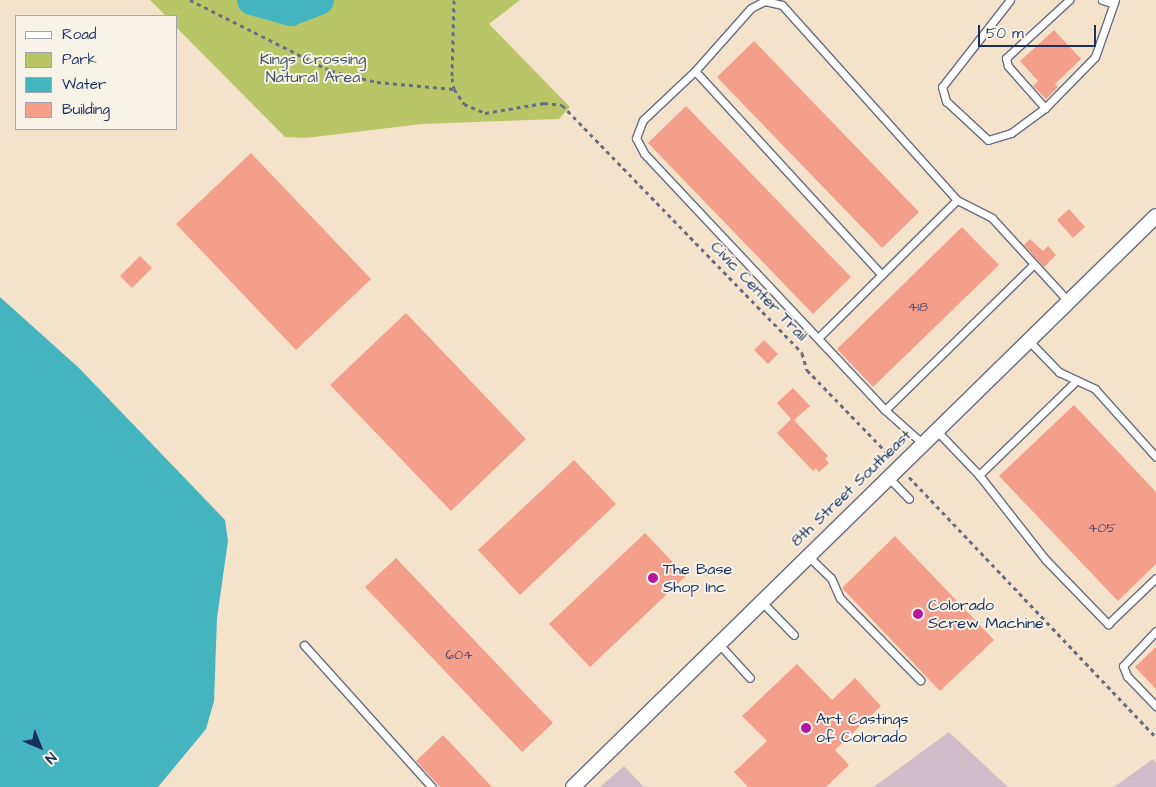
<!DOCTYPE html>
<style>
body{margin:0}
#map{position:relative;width:1156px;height:787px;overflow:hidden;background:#f4e3ca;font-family:"Architects Daughter",sans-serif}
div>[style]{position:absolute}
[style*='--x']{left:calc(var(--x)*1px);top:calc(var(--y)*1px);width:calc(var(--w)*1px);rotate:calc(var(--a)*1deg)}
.industrial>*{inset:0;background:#d1bdca}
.green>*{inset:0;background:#b9c668}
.water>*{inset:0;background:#44b4be}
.river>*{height:29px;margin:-14.5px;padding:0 14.5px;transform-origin:14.5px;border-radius:14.5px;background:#44b4be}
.building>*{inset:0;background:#f49f8c}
.path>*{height:3px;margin-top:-1.5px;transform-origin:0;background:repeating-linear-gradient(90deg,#676e84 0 4px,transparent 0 8px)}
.roads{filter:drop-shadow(1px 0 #676e84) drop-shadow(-1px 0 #676e84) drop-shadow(0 1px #676e84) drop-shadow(0 -1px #676e84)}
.service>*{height:7px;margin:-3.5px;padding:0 3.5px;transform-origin:3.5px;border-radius:3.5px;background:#fff}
.minor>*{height:14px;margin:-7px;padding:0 7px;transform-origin:7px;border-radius:7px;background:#fff}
.dots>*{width:14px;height:14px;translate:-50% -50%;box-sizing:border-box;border:2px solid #f7f3e8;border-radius:50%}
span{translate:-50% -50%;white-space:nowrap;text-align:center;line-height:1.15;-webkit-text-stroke:4px #f7f3e8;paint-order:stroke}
.number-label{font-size:14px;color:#514b6a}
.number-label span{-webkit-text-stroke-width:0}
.park-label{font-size:16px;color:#425560}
.street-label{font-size:16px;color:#1b2f5e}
.poi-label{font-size:16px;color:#1b2f5e}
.left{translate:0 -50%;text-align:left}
.legend{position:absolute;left:15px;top:15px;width:162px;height:115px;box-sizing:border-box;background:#f7f3e8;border:1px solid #9fa5b1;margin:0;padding:6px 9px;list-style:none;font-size:15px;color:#1b2f5e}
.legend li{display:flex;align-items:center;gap:10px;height:25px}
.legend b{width:25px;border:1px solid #9fa5b1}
.north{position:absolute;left:15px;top:722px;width:50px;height:50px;-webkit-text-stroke:4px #f7f3e8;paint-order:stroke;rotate:136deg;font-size:14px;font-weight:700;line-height:20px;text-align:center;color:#1b2f5e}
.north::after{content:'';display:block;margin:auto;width:18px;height:22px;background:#1b2f5e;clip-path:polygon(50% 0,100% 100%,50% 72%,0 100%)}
.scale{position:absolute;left:978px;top:25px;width:118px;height:22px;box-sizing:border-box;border:2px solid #1b2f5e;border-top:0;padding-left:6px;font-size:15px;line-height:18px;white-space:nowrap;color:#1b2f5e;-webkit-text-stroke:4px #f7f3e8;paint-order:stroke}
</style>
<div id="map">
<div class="industrial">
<div style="clip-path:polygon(949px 732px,1008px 787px,873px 787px,886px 778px)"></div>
<div style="clip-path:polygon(1153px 759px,1156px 763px,1156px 787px,1114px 787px)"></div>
<div style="clip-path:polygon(624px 766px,644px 787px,600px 787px)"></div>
</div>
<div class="green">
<div style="clip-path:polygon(150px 0,520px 0,489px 24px,570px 107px,559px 119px,422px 124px,305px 138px,285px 137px,176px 27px,176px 16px,166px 16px)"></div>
</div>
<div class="water">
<div style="clip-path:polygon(0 297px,79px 368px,225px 520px,228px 541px,217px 618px,214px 701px,206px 729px,158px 787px,0 787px)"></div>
</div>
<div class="river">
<div style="--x:251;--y:0;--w:41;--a:15.8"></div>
<div style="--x:290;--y:11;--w:31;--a:-21"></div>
</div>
<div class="building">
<div style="clip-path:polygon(1054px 30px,1081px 59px,1055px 84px,1058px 87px,1046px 99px,1033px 86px,1038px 81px,1020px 61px)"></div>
<div style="clip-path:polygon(754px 41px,919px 212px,882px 248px,717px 77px)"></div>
<div style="clip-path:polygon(686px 106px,851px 277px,813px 314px,648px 143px)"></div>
<div style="clip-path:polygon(251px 153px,371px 279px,296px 350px,176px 224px)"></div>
<div style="clip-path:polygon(1069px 209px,1085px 227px,1073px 238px,1057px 220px)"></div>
<div style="clip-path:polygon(962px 227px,999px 265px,873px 387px,837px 349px)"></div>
<div style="clip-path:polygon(1030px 239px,1043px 251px,1048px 246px,1056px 255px,1044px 267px,1024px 245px)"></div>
<div style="clip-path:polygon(140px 256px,152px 268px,132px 288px,120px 276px)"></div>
<div style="clip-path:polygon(406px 313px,526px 439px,451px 511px,330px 385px)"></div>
<div style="clip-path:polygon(764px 340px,778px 354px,768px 364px,754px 350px)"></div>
<div style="clip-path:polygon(793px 388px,810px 406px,794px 420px,828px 456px,825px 459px,829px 463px,819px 472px,816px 468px,813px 471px,777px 433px,791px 419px,777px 403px)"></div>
<div style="clip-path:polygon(1074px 405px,1156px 492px,1156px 564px,1118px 601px,999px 476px)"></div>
<div style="clip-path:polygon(574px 460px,616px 504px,520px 595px,478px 550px)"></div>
<div style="clip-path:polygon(645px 533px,686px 576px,590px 667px,549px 624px)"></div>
<div style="clip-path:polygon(895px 536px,994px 640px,940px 691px,842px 588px)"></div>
<div style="clip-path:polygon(396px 558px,553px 723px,522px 752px,365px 587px)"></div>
<div style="clip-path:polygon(1156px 647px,1156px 689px,1135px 667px)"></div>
<div style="clip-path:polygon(797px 664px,832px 700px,855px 678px,881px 706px,835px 750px,849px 765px,826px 787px,748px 787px,734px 772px,767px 741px,742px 716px)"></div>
<div style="clip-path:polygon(443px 735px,492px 787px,440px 787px,416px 761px)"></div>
</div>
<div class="path">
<div style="--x:190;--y:0;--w:158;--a:26.7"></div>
<div style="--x:331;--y:71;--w:47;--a:13.4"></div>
<div style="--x:377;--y:82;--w:77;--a:5.2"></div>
<div style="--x:454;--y:0;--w:78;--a:91.5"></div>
<div style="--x:452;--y:78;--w:11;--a:80"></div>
<div style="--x:454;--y:89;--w:18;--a:56"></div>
<div style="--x:464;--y:104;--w:23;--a:23"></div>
<div style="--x:485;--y:113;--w:60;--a:-9.6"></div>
<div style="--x:544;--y:103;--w:18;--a:6"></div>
<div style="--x:562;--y:105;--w:345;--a:45.9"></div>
<div style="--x:802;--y:353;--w:18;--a:74"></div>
<div style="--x:807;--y:370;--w:121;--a:46"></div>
<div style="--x:909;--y:477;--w:359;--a:46.5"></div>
</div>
<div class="roads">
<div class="service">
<div style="--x:1010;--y:0;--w:110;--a:128"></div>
<div style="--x:942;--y:87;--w:15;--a:74"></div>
<div style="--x:946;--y:101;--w:57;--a:42.9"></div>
<div style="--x:988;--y:140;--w:24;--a:-17"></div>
<div style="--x:1011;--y:133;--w:42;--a:-36.3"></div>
<div style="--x:1045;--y:108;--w:71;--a:-45.6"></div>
<div style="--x:1095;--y:57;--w:60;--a:-70.7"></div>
<div style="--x:1102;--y:0;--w:10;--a:17"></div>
<div style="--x:695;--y:71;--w:275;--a:47.5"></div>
<div style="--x:1045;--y:108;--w:56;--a:-131.4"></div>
<div style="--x:1008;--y:66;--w:8;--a:-104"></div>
<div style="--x:1006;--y:58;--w:86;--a:-42.6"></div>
<div style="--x:819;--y:337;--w:194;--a:-44.8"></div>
<div style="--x:1028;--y:340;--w:45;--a:45.9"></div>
<div style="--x:1059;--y:372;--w:40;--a:25"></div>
<div style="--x:1095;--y:389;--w:91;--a:48.1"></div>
<div style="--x:885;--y:410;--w:206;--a:-44.4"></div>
<div style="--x:936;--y:430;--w:62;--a:46.3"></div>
<div style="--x:979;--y:475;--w:107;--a:51.8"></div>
<div style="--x:1045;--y:559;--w:91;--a:45.9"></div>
<div style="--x:1108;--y:624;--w:66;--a:-43.8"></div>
<div style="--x:922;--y:443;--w:50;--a:-138.3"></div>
<div style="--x:885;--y:410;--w:352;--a:-133.2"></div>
<div style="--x:644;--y:153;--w:17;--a:-118"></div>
<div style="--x:636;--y:138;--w:19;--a:-69"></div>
<div style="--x:643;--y:120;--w:71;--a:-43.3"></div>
<div style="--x:695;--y:71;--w:84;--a:-48.4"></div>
<div style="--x:751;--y:8;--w:16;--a:-27"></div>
<div style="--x:765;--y:1;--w:17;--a:13"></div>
<div style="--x:782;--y:5;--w:262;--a:48.1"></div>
<div style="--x:957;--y:200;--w:39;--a:27"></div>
<div style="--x:992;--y:218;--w:113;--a:47.5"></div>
<div style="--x:979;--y:475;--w:136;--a:-44.1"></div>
<div style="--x:888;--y:477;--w:30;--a:46"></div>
<div style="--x:807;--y:555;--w:33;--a:44"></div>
<div style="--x:831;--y:578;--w:22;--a:66"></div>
<div style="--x:840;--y:598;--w:115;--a:45.7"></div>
<div style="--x:761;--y:601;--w:47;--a:45.9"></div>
<div style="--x:1156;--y:631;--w:48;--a:133.3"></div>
<div style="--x:1123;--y:666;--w:11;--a:68"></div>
<div style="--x:1127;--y:676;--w:42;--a:46"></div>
<div style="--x:718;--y:643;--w:47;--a:47.6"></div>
<div style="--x:304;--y:645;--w:191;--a:48"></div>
</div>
<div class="minor">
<div style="--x:573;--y:787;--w:816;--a:-44.4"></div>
</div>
</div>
<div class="dots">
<div style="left:653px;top:578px;background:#b5179e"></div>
<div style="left:918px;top:614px;background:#b5179e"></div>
<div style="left:806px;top:728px;background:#b5179e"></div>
</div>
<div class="number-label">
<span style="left:918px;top:307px">418</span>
<span style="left:1102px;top:528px">405</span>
<span style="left:459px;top:655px">604</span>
</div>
<div class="park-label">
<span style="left:313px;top:68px">Kings Crossing<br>Natural Area</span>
</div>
<div class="street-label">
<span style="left:759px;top:291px;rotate:46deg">Civic Center Trail</span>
<span style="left:851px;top:488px;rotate:-44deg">8th Street Southeast</span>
</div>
<div class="poi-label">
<span class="left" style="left:663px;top:578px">The Base<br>Shop Inc</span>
<span class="left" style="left:928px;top:614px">Colorado<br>Screw Machine</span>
<span class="left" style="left:816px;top:728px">Art Castings<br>of Colorado</span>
</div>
<ul class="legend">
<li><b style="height:6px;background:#fff"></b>Road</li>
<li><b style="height:14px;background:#b9c668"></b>Park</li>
<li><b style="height:14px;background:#44b4be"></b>Water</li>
<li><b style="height:14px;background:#f49f8c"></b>Building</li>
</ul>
<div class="north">N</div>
<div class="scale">50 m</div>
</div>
